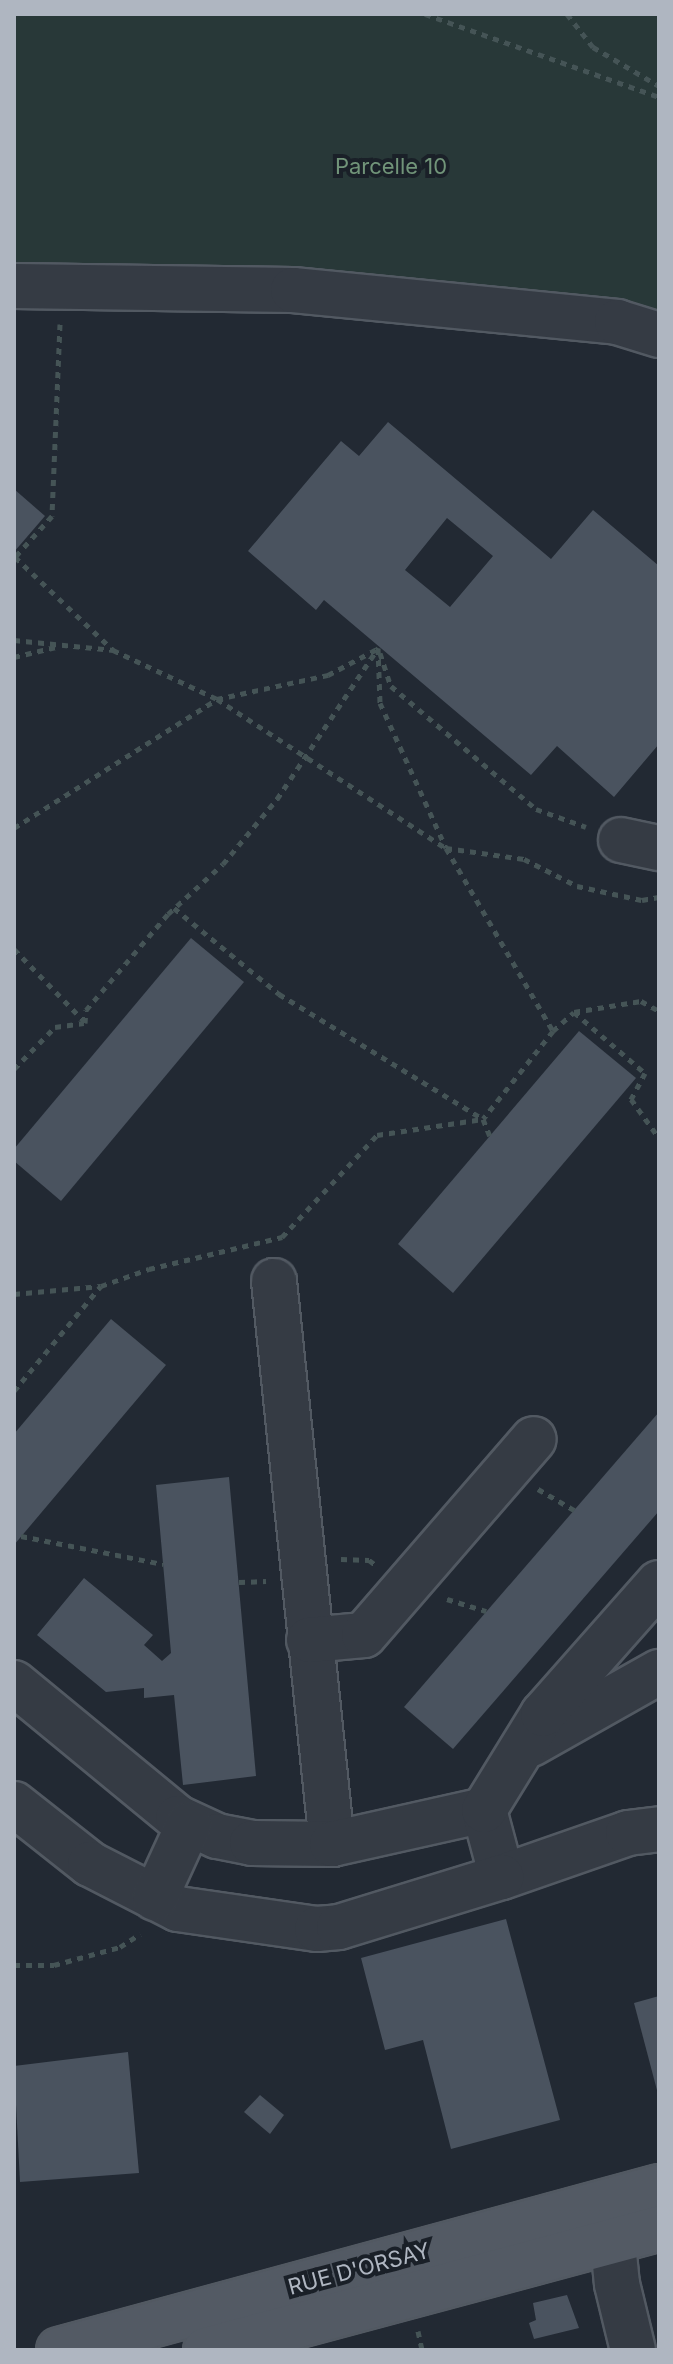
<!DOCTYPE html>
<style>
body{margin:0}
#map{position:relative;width:673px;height:2364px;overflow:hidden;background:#222933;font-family:Inter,sans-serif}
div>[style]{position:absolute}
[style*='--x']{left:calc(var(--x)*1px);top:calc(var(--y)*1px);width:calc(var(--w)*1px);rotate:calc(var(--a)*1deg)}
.green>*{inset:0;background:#283838}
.building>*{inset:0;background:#4a535f}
.path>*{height:5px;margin-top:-2.5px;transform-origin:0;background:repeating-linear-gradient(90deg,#455456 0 6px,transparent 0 12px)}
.roads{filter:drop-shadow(2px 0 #525962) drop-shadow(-2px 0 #525962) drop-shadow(0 2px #525962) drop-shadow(0 -2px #525962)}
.minor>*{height:44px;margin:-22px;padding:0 22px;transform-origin:22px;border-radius:22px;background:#353b44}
.major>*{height:44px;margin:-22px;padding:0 22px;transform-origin:22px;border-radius:22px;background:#535a64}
span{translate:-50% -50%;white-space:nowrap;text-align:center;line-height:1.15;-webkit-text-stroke:8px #1a2028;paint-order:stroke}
.park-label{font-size:22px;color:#719479}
.street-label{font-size:22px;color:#afb6c1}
.frame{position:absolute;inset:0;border:16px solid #afb6c1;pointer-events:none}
</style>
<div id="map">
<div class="green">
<div style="clip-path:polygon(14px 14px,659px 14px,659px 337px,14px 296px)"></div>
</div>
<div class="building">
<div style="clip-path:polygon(evenodd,388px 422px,551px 559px,593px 510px,659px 566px,659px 744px,614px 797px,557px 746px,531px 775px,324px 600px,316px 610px,248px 551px,341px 441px,359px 456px,388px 422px,447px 518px,493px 556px,450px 607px,405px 570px,447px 518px)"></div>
<div style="clip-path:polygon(14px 489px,45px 516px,14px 552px)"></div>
<div style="clip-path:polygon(191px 938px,244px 982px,61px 1201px,14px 1161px,14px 1149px)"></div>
<div style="clip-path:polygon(579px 1031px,636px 1078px,453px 1293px,398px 1244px)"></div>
<div style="clip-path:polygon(111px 1319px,166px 1365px,14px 1545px,14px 1434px)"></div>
<div style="clip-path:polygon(659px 1412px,659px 1511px,453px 1749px,404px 1707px)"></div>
<div style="clip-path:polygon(229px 1477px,256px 1776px,183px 1785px,174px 1695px,144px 1698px,144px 1688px,106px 1692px,37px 1635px,84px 1578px,153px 1635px,144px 1645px,162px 1661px,171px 1653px,156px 1485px)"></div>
<div style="clip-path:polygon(506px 1919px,560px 2120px,451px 2149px,423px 2040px,385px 2050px,361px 1958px)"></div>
<div style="clip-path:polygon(659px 1996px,659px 2094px,658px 2094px,634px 2003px)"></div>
<div style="clip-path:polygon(128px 2052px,139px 2173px,20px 2182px,14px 2066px)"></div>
<div style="clip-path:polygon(260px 2095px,284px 2115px,270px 2134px,244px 2112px)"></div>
<div style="clip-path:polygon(567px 2295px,579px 2328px,534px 2339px,529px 2323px,536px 2320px,533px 2303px)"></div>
</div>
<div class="path">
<div style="--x:425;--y:14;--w:248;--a:19.5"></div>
<div style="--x:567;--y:14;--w:42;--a:51.8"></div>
<div style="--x:593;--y:47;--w:77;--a:30.6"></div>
<div style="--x:60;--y:324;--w:192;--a:92.4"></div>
<div style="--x:52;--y:516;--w:55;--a:132.1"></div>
<div style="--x:15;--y:557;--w:135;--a:43.5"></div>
<div style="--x:14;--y:640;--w:100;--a:5.8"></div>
<div style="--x:113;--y:650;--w:115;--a:25.2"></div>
<div style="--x:217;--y:699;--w:273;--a:33.1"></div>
<div style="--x:446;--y:848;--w:79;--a:8"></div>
<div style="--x:524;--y:859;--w:59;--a:27"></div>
<div style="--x:577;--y:886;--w:66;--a:12.2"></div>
<div style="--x:642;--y:900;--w:17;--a:-10"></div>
<div style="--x:378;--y:648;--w:55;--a:87.9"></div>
<div style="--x:380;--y:703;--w:159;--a:65.5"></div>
<div style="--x:446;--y:848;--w:212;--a:59.7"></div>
<div style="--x:553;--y:1031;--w:112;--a:128.5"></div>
<div style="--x:483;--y:1119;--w:18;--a:68"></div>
<div style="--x:380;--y:653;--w:35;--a:72"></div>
<div style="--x:391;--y:686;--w:190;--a:40.3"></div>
<div style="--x:536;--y:809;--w:53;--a:19.8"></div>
<div style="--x:14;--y:657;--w:43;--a:-13.4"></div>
<div style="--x:14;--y:828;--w:241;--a:-32.4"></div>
<div style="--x:217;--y:699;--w:114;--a:-12.2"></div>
<div style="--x:328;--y:675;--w:55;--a:-28"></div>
<div style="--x:174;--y:908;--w:136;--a:39.3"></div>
<div style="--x:279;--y:994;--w:239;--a:31.5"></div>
<div style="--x:14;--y:949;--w:102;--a:45.8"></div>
<div style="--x:574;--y:1012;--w:94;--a:40.7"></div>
<div style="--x:645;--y:1073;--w:30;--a:118"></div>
<div style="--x:631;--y:1099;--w:48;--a:54.3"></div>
<div style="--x:85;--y:1023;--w:13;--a:-86"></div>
<div style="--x:86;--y:1010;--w:126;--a:-49.5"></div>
<div style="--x:168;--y:914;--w:74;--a:-42.3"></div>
<div style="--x:223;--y:864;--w:85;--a:-50.3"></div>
<div style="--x:277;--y:799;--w:182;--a:-56.2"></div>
<div style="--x:553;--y:1031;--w:28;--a:-42"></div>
<div style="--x:574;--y:1012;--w:68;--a:-9.3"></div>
<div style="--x:641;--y:1001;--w:21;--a:29"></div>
<div style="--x:14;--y:1069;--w:59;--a:-45.7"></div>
<div style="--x:55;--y:1027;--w:29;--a:-8"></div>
<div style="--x:14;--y:1294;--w:87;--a:-5.3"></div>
<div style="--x:14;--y:1391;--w:136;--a:-50.4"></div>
<div style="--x:101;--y:1286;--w:51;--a:-19.5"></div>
<div style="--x:149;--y:1269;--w:137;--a:-13.5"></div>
<div style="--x:282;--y:1237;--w:139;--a:-47"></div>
<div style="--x:377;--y:1135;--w:107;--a:-8.6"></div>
<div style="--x:538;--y:1489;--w:42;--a:30.3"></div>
<div style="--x:21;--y:1536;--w:145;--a:11.2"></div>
<div style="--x:341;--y:1559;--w:28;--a:2"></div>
<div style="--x:369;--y:1560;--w:10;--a:37"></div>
<div style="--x:239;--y:1582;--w:27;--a:-2"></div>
<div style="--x:447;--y:1599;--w:41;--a:17.1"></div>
<div style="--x:14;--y:1965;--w:40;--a:0"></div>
<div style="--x:54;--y:1965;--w:68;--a:-15.3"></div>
<div style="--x:120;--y:1947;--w:24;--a:-33"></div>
<div style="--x:418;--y:2331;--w:19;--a:78"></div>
</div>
<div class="roads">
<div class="minor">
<div style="--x:14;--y:286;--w:279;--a:0.8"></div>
<div style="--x:293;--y:290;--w:326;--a:5.6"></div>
<div style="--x:617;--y:322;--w:44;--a:17.2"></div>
<div style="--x:621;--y:840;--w:39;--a:12"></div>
<div style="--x:274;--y:1281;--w:566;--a:84.12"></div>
<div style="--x:309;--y:1640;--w:55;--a:-5.2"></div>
<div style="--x:364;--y:1635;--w:259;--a:-49.1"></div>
<div style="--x:14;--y:1683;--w:212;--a:39.5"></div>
<div style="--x:178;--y:1818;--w:43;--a:24.8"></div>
<div style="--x:217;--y:1836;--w:36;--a:11"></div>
<div style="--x:252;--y:1843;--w:80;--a:0.7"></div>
<div style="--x:332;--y:1844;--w:156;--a:-12.6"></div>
<div style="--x:484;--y:1810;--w:69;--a:75"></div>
<div style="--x:502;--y:1877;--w:133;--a:-19.2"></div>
<div style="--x:628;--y:1833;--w:31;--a:-7"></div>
<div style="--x:531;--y:1744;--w:147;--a:-29.4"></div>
<div style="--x:14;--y:1804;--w:97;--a:38.3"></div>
<div style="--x:90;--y:1864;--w:99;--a:27.1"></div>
<div style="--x:178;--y:1909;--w:140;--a:8.2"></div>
<div style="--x:317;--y:1929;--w:22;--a:-5"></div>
<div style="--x:339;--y:1927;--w:170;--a:-17.1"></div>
<div style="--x:484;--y:1810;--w:113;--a:-58.4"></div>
<div style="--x:543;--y:1714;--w:175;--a:-48.5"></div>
<div style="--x:155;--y:1898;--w:81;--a:-65.3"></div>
<div style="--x:609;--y:2203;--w:81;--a:84.4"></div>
<div style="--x:617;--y:2284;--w:68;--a:76.4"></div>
</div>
<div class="major">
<div style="--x:59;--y:2350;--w:622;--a:-15.2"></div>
<div style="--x:206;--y:2350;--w:469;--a:-15"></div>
</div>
</div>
<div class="park-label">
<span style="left:391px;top:167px">Parcelle 10</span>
</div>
<div class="street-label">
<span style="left:359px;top:2269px;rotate:-15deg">RUE D'ORSAY</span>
</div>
<div class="frame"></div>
</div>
